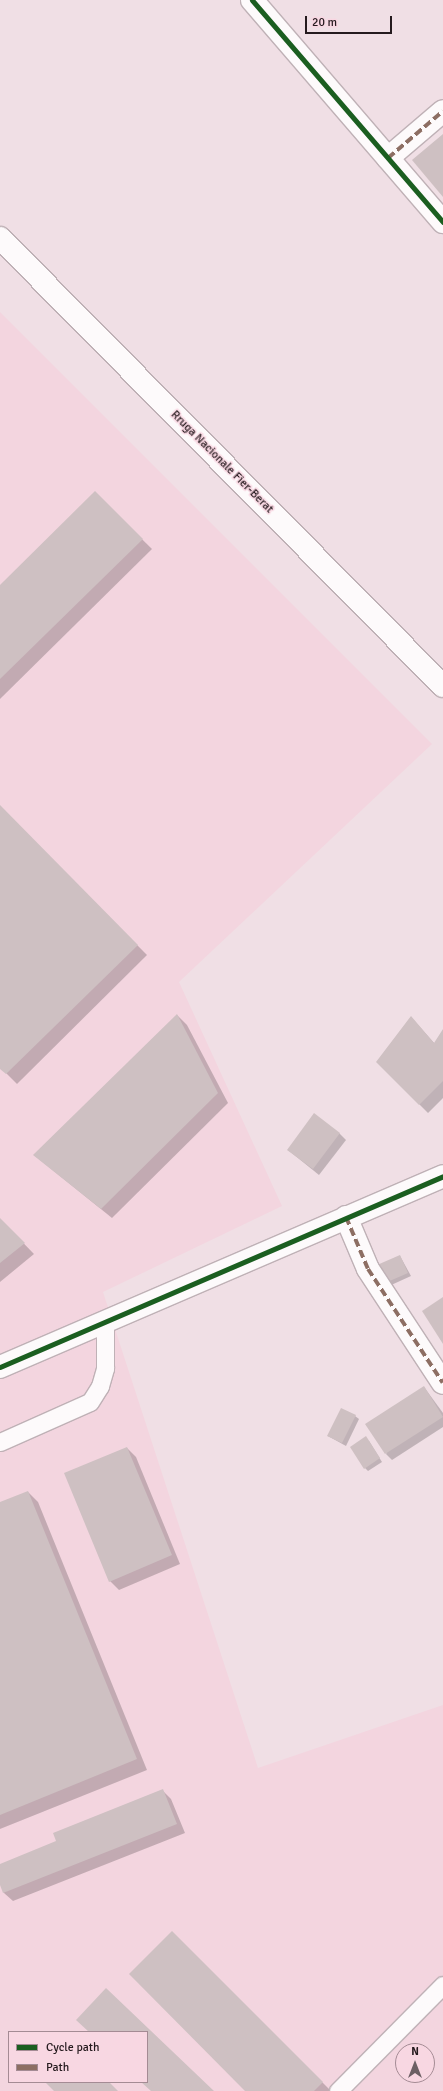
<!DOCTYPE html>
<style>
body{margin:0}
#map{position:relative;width:443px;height:2091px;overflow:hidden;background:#f0dfe5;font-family:Signika,sans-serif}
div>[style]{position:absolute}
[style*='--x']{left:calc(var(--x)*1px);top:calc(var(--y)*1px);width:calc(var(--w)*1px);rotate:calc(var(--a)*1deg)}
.built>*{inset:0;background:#f3d5df}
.shadow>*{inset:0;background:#0003}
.building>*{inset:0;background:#cec0c2}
.roads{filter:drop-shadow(1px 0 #bfb1b6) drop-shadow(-1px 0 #bfb1b6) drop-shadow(0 1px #bfb1b6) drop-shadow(0 -1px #bfb1b6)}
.lane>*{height:17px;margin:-8.5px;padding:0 8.5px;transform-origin:8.5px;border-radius:8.5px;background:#fdfafb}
.street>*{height:22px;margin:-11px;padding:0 11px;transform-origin:11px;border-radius:11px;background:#fdfafb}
.primary>*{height:22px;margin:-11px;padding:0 11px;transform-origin:11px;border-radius:11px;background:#fdfafb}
.quiet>*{height:4px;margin-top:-2px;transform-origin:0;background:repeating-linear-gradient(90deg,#8d6e63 0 8px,transparent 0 12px)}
.cycleway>*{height:5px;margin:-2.5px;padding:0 2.5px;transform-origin:2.5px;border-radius:2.5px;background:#1b5e20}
span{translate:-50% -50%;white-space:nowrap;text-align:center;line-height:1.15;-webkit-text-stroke:3px #f8d7e2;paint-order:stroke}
.street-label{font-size:12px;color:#251a1e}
.legend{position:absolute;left:8px;top:2031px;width:140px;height:52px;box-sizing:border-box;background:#f8d7e2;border:1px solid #a48b94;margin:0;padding:5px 7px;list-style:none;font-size:12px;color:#251a1e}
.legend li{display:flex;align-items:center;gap:8px;height:20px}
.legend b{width:20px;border:1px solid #a48b94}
.north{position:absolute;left:395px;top:2043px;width:40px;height:40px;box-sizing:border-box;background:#f8d7e2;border:1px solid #a48b94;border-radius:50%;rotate:0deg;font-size:11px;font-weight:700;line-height:16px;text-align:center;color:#251a1e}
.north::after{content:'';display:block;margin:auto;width:14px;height:18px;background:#6c5f64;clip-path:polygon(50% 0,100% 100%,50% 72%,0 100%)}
.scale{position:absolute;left:305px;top:16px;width:87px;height:18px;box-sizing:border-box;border:2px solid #251a1e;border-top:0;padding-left:5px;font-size:12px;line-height:14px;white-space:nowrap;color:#251a1e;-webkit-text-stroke:3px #f8d7e2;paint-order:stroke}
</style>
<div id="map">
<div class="built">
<div style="clip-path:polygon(evenodd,0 312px,432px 744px,179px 982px,282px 1206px,103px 1292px,258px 1768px,443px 1705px,443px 2091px,0 2091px,0 312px,9px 2032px,147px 2032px,147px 2082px,9px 2082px,9px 2032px,0 312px,403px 2051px,427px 2051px,427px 2075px,403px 2075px,403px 2051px)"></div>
</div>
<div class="shadow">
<div style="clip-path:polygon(95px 493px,152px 549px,0 699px,0 586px)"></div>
<div style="clip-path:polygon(0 807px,147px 955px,17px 1084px,0 1067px)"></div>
<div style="clip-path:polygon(177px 1015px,187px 1025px,228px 1103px,112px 1218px,34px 1155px)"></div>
<div style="clip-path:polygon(411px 1017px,435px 1044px,443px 1031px,443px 1098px,428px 1113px,377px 1062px)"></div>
<div style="clip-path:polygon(339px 1133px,346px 1140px,319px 1175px,288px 1150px)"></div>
<div style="clip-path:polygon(0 1219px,34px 1254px,0 1282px)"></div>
<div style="clip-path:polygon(400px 1256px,411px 1276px,389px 1286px,386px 1283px)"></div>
<div style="clip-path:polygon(424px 1387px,443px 1413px,443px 1427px,392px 1460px,386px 1454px)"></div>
<div style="clip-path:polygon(355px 1416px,359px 1419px,346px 1446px,328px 1436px)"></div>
<div style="clip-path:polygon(369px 1441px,382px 1462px,368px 1471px,365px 1468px)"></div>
<div style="clip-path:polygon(127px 1448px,136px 1457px,180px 1564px,119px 1590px,110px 1581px)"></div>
<div style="clip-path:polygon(28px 1492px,38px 1502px,147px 1770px,0 1829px,0 1503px)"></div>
<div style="clip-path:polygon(163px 1791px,171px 1799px,185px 1833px,13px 1901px,4px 1893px,0 1882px,0 1865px,57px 1842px)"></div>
<div style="clip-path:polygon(172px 1932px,331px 2091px,247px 2091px)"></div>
</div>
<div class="building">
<div style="clip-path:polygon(443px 134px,443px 197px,412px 160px)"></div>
<div style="clip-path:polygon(95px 491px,143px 539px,0 679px,0 585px)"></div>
<div style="clip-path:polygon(0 805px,138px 945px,6px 1074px,0 1069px)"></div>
<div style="clip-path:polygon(177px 1014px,218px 1093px,101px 1209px,33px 1155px)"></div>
<div style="clip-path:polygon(411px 1016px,434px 1043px,443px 1029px,443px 1081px,419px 1105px,376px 1062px)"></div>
<div style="clip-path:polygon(314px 1113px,340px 1133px,313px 1169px,287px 1150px)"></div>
<div style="clip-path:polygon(0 1218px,25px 1243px,0 1263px)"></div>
<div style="clip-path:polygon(400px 1255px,408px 1273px,385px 1283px,377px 1265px)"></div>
<div style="clip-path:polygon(443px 1297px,443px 1344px,422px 1311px)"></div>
<div style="clip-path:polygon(424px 1386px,443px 1417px,385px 1454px,365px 1424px)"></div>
<div style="clip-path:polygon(341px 1408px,356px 1415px,342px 1443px,327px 1436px)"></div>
<div style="clip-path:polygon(366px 1436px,380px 1458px,364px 1469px,350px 1447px)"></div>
<div style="clip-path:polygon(127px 1447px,172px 1555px,109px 1582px,64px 1473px)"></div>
<div style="clip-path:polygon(28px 1491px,137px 1759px,0 1815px,0 1502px)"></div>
<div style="clip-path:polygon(163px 1789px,177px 1824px,3px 1893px,0 1885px,0 1864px,56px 1841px,53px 1833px)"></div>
<div style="clip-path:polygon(172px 1931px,323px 2082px,314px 2091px,245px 2091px,129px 1974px)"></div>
<div style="clip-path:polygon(106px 1988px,214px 2091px,151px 2091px,141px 2082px,147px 2082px,147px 2032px,89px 2032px,76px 2020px)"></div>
<div style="clip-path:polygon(45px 2082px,109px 2082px,118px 2091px,54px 2091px)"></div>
</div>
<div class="roads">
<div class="lane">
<div style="--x:0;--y:1442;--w:98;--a:-24"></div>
<div style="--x:90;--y:1402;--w:19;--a:-58"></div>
<div style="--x:100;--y:1386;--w:19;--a:-74"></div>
<div style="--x:105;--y:1368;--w:47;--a:-90"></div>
<div style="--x:338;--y:2091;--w:149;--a:-45.3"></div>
</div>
<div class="street">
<div style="--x:252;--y:0;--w:293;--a:49.3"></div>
<div style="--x:388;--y:158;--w:72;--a:-40.5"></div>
<div style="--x:346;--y:1217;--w:56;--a:67.1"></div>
<div style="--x:368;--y:1269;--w:136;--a:56.7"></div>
<div style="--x:0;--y:1367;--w:482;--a:-23.3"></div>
</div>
<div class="primary">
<div style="--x:0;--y:238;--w:630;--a:45.32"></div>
</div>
</div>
<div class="quiet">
<div style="--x:388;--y:158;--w:72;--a:-40.5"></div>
<div style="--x:346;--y:1217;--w:56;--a:67.1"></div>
<div style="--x:368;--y:1269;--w:136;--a:56.7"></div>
</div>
<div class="cycleway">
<div style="--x:252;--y:0;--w:293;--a:49.3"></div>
<div style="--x:0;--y:1367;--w:482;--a:-23.3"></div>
</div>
<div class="street-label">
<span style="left:222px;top:462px;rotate:45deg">Rruga Nacionale Fier-Berat</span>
</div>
<ul class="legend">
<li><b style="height:5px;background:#1b5e20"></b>Cycle path</li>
<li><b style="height:5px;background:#8d6e63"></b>Path</li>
</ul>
<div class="north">N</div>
<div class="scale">20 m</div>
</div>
